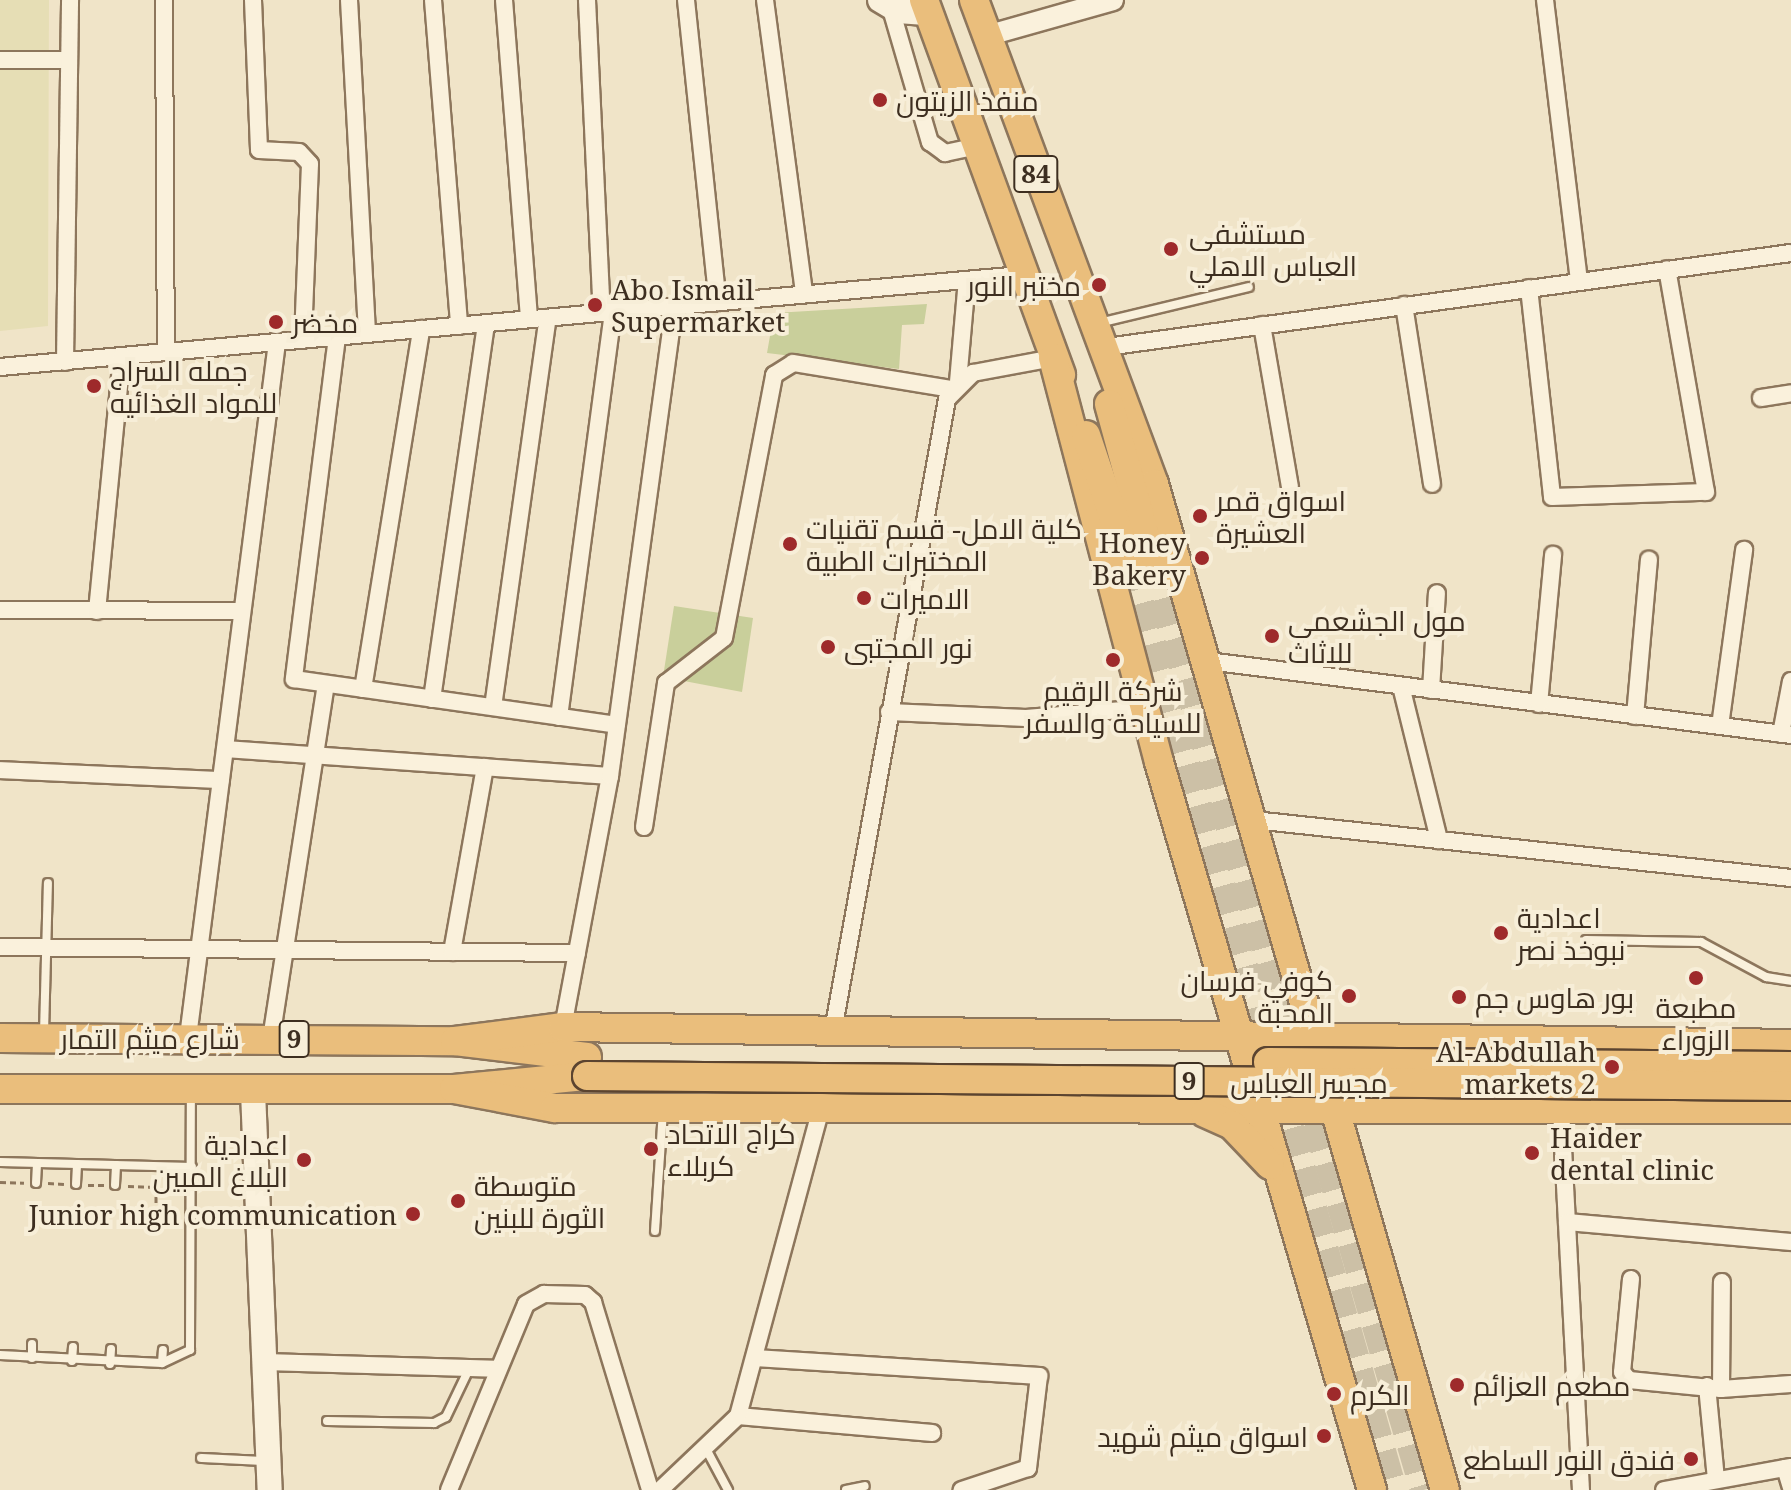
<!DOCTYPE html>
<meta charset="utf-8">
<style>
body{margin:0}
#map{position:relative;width:1791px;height:1490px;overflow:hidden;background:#f0e4c8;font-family:"Noto Serif",Cairo,serif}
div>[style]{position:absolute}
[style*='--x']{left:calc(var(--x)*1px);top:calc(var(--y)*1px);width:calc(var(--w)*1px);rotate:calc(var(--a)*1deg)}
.farmland>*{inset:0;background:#e6deb5}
.green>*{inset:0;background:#c9cf9b}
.trunk-tunnel>*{height:28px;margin-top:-14px;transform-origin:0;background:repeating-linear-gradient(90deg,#ccc0a6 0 28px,transparent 0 42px)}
.path>*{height:3px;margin-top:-1.5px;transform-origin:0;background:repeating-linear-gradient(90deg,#8d765c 0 6px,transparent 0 10px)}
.roads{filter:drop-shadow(2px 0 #8d765c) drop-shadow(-2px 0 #8d765c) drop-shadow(0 2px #8d765c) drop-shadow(0 -2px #8d765c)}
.service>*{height:8px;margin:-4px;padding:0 4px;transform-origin:4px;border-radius:4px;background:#faf1dc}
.minor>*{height:16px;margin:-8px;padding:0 8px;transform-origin:8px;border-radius:8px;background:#faf1dc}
.tertiary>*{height:20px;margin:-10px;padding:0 10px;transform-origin:10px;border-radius:10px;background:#faf1dc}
.secondary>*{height:24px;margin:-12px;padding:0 12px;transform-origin:12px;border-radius:12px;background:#faf1dc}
.trunk>*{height:28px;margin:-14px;padding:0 14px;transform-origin:14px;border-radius:14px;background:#eabe7c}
.bridges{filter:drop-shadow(2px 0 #5b4430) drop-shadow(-2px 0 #5b4430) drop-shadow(0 2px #5b4430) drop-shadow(0 -2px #5b4430)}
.trunk-bridge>*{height:28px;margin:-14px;padding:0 14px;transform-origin:14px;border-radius:14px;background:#eabe7c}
.dots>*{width:22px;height:22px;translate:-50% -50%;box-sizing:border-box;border:4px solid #f7eed8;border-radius:50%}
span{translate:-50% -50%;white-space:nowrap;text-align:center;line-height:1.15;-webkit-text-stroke:8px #f7eed8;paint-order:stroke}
.shield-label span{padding:2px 6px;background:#f7eed8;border:2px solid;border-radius:6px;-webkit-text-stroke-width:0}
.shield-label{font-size:26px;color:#3d2e20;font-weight:700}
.poi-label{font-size:28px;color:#3d2e20}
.left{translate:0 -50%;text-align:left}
.right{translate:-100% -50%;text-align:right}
.street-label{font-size:28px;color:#3d2e20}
</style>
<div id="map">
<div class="farmland">
<div style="clip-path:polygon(0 0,49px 0,48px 326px,0 331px)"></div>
</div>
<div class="green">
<div style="clip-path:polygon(927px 304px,924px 324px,902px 325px,899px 369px,767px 353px,774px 313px)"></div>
<div style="clip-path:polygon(674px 606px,753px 618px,742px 692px,663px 677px)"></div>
</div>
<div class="trunk-tunnel">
<div style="--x:1151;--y:558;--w:971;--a:73.67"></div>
<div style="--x:1129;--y:563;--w:964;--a:74.1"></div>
</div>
<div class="path">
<div style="--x:0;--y:1182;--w:24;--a:2"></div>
<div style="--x:48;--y:1183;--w:16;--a:4"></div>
<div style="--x:88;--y:1185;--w:16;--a:0"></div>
<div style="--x:128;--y:1186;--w:28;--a:2"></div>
<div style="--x:156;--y:1187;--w:27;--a:90"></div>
<div style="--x:156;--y:1214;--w:21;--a:-3"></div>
</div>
<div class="roads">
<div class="service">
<div style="--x:1099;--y:323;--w:154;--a:-13.5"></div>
<div style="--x:1586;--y:940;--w:115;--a:1"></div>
<div style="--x:1701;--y:942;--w:74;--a:28.3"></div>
<div style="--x:1766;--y:977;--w:25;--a:9"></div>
<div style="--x:44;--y:1033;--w:150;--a:-88.5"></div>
<div style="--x:0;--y:1162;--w:192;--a:1.5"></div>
<div style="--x:36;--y:1183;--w:20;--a:-87"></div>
<div style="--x:76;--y:1184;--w:20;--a:-87"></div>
<div style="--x:115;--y:1185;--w:20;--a:-87"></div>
<div style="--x:655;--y:1231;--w:119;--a:-86.2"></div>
<div style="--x:0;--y:1355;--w:162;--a:2.8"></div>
<div style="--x:162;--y:1363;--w:31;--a:-25"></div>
<div style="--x:190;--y:1350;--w:256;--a:-89.8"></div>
<div style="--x:32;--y:1358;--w:14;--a:-90"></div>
<div style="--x:72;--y:1361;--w:14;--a:-86"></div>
<div style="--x:162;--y:1363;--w:13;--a:-86"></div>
<div style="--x:110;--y:1364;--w:15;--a:-86"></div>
<div style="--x:327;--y:1421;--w:107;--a:1.1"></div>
<div style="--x:434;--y:1423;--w:13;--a:-27"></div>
<div style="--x:446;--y:1417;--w:53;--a:-64.4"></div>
<div style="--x:705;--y:1447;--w:49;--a:61.9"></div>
<div style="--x:201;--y:1458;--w:63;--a:2.7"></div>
<div style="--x:846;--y:1490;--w:19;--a:-12"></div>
</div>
<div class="minor">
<div style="--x:164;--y:0;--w:352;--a:89.7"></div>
<div style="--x:253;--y:0;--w:150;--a:87.7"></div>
<div style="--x:259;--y:150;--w:40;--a:2.9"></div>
<div style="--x:299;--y:152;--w:16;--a:47"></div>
<div style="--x:310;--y:164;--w:176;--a:92.3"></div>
<div style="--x:349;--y:0;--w:334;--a:86.9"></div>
<div style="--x:433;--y:0;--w:327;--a:85.4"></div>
<div style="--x:504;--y:0;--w:320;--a:85.5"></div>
<div style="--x:587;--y:0;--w:313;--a:87.3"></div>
<div style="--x:686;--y:0;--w:304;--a:84"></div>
<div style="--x:765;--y:0;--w:297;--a:82.4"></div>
<div style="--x:1545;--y:0;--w:283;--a:83.1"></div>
<div style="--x:891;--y:9;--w:139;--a:73.7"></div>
<div style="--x:930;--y:142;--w:19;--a:36"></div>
<div style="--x:945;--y:153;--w:30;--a:-12"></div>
<div style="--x:0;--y:60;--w:69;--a:0"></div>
<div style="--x:1529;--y:288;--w:210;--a:83.7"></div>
<div style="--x:1552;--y:497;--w:154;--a:-1.9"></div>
<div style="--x:1706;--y:492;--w:226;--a:-99.9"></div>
<div style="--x:1404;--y:305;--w:181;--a:81.1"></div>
<div style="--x:1262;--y:325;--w:164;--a:80.2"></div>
<div style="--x:337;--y:337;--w:345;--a:97.2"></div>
<div style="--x:294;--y:679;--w:326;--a:8.1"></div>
<div style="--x:1099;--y:348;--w:698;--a:-7.82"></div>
<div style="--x:65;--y:362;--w:362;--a:-89.2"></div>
<div style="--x:0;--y:367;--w:1025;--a:-5.15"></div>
<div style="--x:958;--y:382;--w:102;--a:-85"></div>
<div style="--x:1761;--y:398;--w:30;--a:-9"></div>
<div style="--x:0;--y:610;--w:242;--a:0.2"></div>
<div style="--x:97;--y:611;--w:256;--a:-84.4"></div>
<div style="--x:1208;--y:661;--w:588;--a:7.23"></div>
<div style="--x:1401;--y:686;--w:159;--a:76.1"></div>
<div style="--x:363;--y:689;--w:365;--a:-80.8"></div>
<div style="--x:1431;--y:690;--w:97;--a:-86.5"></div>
<div style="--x:432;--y:699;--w:380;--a:-81.8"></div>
<div style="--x:1539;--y:704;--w:150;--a:-84.6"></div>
<div style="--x:493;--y:707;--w:393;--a:-82"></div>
<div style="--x:889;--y:712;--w:137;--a:2.5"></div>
<div style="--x:1026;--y:718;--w:118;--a:-4.8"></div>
<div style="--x:1635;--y:716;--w:157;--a:-84.9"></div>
<div style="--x:559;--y:717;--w:409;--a:-82.4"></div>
<div style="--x:1720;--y:726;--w:178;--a:-82.2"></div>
<div style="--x:1781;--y:734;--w:54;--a:-79.3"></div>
<div style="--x:225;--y:749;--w:386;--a:4"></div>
<div style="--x:0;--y:770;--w:221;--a:2.6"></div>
<div style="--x:1254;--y:820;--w:540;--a:6.16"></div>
<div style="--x:644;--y:827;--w:146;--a:-81.3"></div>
<div style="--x:666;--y:683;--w:73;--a:-37.8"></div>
<div style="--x:724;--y:638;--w:268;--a:-79.2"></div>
<div style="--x:774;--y:375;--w:22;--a:-32"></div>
<div style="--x:793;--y:363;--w:161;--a:9.3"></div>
<div style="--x:0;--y:947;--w:577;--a:0.6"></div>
<div style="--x:452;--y:952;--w:188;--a:-79.9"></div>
<div style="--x:563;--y:1027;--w:255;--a:-79.4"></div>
<div style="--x:610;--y:776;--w:474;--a:-82.2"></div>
<div style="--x:833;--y:1031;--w:642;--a:-79.77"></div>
<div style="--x:947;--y:399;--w:37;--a:-45"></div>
<div style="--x:973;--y:373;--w:81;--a:-10.6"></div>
<div style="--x:188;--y:1037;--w:701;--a:-82.7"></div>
<div style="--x:271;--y:1039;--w:359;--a:-81.2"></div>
<div style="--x:1561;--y:1109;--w:382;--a:87"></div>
<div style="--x:1567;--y:1222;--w:225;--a:5.1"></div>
<div style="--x:1631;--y:1279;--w:93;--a:95.5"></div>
<div style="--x:1622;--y:1372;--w:11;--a:49"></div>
<div style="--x:1629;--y:1380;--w:92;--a:5.6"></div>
<div style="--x:1721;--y:1389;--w:70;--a:-4.1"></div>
<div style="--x:755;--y:1358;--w:285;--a:3.6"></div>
<div style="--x:1039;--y:1376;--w:93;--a:96.8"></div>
<div style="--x:1028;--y:1468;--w:70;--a:161.6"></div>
<div style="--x:265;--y:1362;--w:230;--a:1.7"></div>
<div style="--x:1707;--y:1386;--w:94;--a:84.5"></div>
<div style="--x:1721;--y:1389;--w:107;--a:-89.5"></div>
<div style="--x:738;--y:1416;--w:195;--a:5"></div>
<div style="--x:1785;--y:1468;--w:21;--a:73"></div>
<div style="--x:449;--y:1490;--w:201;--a:-67.5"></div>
<div style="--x:526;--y:1304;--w:21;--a:-29"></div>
<div style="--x:544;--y:1294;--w:41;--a:1.4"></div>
<div style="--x:585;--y:1295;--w:11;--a:41"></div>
<div style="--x:593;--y:1302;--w:196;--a:73.1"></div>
<div style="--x:660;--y:1490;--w:108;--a:-43.5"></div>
<div style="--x:738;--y:1416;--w:319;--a:-74.9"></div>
<div style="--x:1664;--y:1490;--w:129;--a:-10.3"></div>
</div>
<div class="tertiary">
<div style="--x:986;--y:36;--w:132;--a:-15.8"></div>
</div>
<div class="secondary">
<div style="--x:880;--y:0;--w:21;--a:31"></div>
<div style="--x:898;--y:11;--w:31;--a:4"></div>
<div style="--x:253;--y:1092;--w:398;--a:87.6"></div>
</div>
<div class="trunk">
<div style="--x:924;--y:0;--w:399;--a:69.9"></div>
<div style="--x:974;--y:0;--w:516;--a:69.6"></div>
<div style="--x:1154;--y:484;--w:1047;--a:73.87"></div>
<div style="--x:1053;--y:358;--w:418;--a:75.3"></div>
<div style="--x:1159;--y:762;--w:759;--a:73.69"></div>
<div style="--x:1109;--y:404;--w:160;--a:74.7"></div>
<div style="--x:1086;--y:435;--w:135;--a:71.4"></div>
<div style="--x:0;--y:1038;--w:455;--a:0.4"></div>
<div style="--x:455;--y:1041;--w:133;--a:6.9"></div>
<div style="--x:455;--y:1041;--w:109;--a:-7.4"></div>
<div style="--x:563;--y:1027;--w:1228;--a:0.79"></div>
<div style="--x:0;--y:1089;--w:454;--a:0"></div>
<div style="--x:454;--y:1089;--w:134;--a:-5.6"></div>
<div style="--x:454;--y:1089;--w:103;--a:10.7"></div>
<div style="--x:555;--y:1108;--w:1236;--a:0.05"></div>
<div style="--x:1205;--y:1113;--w:30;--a:24"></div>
<div style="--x:1232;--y:1125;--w:55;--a:46.5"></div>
</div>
</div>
<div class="bridges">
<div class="trunk-bridge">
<div style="--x:1268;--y:1062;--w:523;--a:0.44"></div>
<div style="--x:587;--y:1076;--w:1204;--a:0.48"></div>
</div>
</div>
<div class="dots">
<div style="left:880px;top:100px;background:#9e2a2b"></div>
<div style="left:1171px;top:249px;background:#9e2a2b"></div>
<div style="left:1099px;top:285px;background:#9e2a2b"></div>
<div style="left:595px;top:305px;background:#9e2a2b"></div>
<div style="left:276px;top:322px;background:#9e2a2b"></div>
<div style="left:94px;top:386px;background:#9e2a2b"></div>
<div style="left:1200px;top:516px;background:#9e2a2b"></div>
<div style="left:790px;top:544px;background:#9e2a2b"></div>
<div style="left:1202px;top:558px;background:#9e2a2b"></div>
<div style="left:864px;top:598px;background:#9e2a2b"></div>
<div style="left:1272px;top:636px;background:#9e2a2b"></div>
<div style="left:828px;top:647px;background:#9e2a2b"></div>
<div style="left:1113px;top:660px;background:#9e2a2b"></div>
<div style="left:1501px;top:933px;background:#9e2a2b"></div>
<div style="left:1696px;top:978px;background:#9e2a2b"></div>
<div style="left:1349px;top:996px;background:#9e2a2b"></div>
<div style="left:1459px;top:997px;background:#9e2a2b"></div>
<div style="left:1612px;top:1067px;background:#9e2a2b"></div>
<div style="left:651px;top:1149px;background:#9e2a2b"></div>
<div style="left:1532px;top:1153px;background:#9e2a2b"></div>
<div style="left:304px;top:1160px;background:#9e2a2b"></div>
<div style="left:458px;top:1201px;background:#9e2a2b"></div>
<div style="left:413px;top:1214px;background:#9e2a2b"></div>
<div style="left:1457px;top:1385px;background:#9e2a2b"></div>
<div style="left:1334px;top:1394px;background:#9e2a2b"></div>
<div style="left:1324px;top:1436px;background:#9e2a2b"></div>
<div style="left:1691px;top:1459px;background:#9e2a2b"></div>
</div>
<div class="shield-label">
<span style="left:1036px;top:174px">84</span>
<span style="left:294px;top:1039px">9</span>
<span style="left:1189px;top:1081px">9</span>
</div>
<div class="poi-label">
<span class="left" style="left:896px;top:100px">منفذ الزيتون</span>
<span class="left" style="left:1189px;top:249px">مستشفى<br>العباس الاهلي</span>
<span class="right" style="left:1081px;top:285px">مختبر النور</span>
<span class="left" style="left:611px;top:305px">Abo Ismail<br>Supermarket</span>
<span class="left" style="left:292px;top:322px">مخضر</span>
<span class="left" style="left:110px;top:386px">جمله السراج<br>للمواد الغذائيه</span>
<span class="left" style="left:1216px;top:516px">اسواق قمر<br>العشيرة</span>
<span class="left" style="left:806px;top:544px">كلية الامل- قسم تقنيات<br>المختبرات الطبية</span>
<span class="right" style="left:1186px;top:558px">Honey<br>Bakery</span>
<span class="left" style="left:880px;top:598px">الاميرات</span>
<span class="left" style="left:1288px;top:636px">مول الجشعمي<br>للاثاث</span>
<span class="left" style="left:844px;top:647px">نور المجتبى</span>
<span style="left:1113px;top:706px">شركة الرقيم<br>للسياحة والسفر</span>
<span class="left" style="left:1517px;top:933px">اعدادية<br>نبوخذ نصر</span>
<span class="right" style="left:1333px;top:996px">كوفي فرسان<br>المحبة</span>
<span class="left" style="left:1475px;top:997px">بور هاوس جم</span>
<span style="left:1696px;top:1023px">مطبعة<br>الزوراء</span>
<span class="right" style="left:1596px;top:1067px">Al-Abdullah<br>markets 2</span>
<span class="left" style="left:667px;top:1149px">كراج الاتحاد<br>كربلاء</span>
<span class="left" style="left:1550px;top:1153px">Haider<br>dental clinic</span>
<span class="right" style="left:288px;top:1160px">اعدادية<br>البلاغ المبين</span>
<span class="left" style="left:474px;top:1201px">متوسطة<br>الثورة للبنين</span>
<span class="right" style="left:397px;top:1214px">Junior high communication</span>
<span class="left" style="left:1473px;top:1385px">مطعم العزائم</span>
<span class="left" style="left:1350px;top:1394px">الكرم</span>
<span class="right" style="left:1308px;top:1436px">اسواق ميثم شهيد</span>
<span class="right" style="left:1675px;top:1459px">فندق النور الساطع</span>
</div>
<div class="street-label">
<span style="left:150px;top:1038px">شارع ميثم التمار</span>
<span style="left:1309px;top:1082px">مجسر العباس</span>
</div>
</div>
